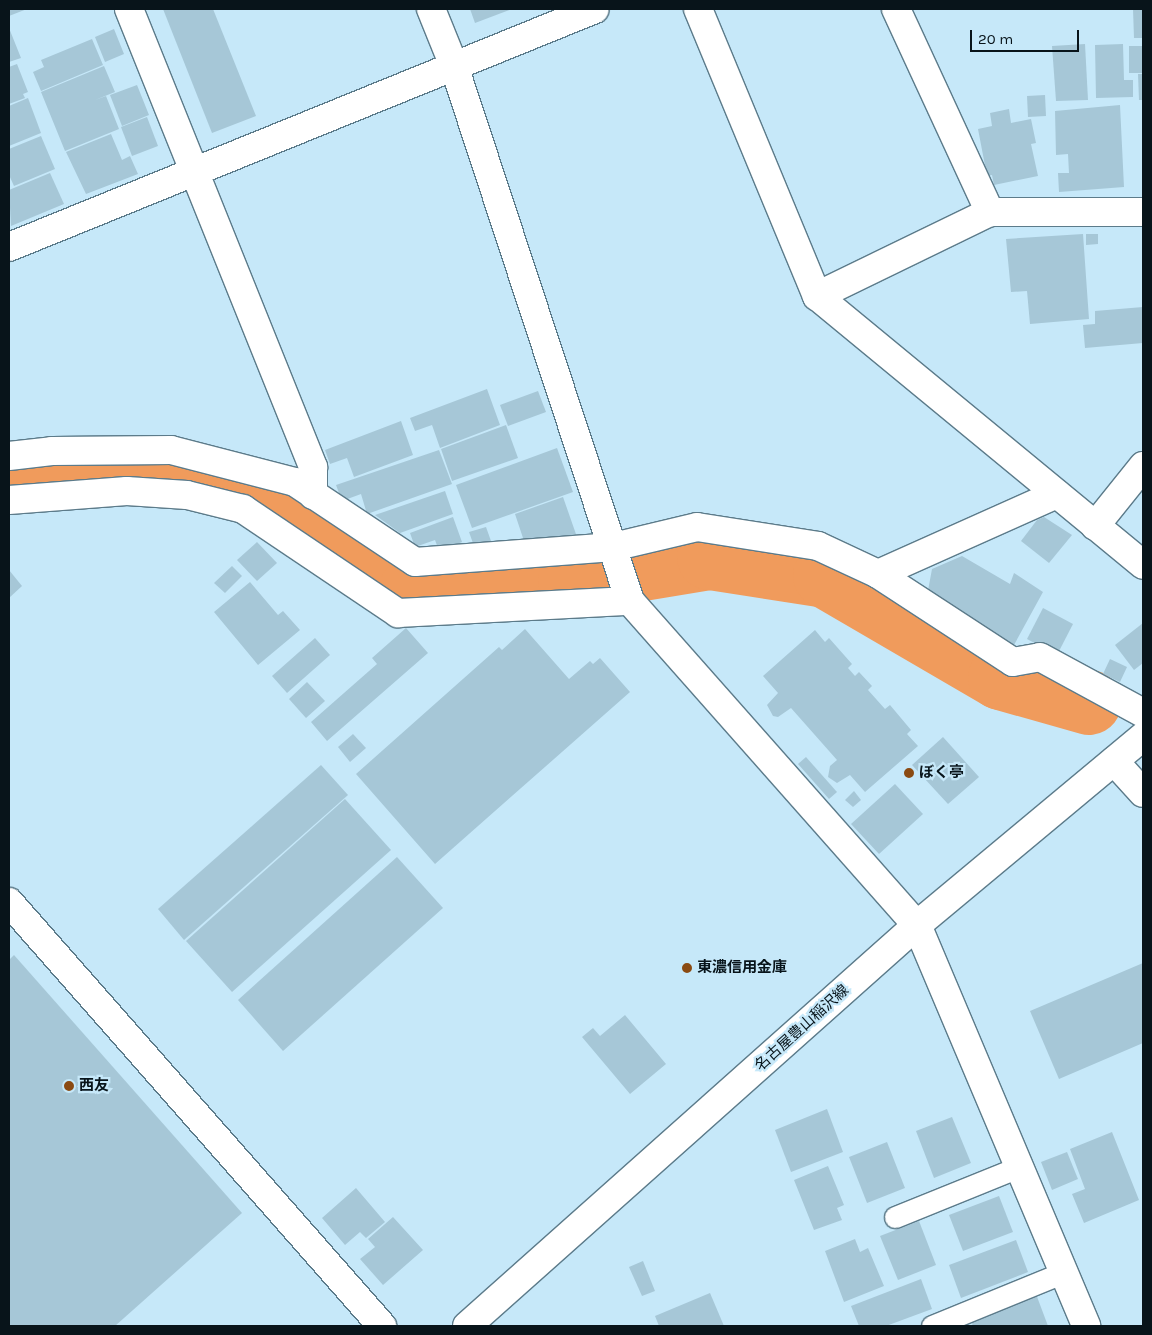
<!DOCTYPE html>
<meta charset="utf-8">
<style>
body{margin:0}
#map{position:relative;width:1152px;height:1335px;overflow:hidden;background:#c6e8f9;font-family:Karla,"Noto Sans JP",sans-serif}
div>[style]{position:absolute}
[style*='--x']{left:calc(var(--x)*1px);top:calc(var(--y)*1px);width:calc(var(--w)*1px);rotate:calc(var(--a)*1deg)}
.river>*{height:65px;margin:-32.5px;padding:0 32.5px;transform-origin:32.5px;border-radius:32.5px;background:#f09b5c}
.building>*{inset:0;background:#a6c7d7}
.roads{filter:drop-shadow(1px 0 #5c7b8a) drop-shadow(-1px 0 #5c7b8a) drop-shadow(0 1px #5c7b8a) drop-shadow(0 -1px #5c7b8a)}
.lane>*{height:21px;margin:-10.5px;padding:0 10.5px;transform-origin:10.5px;border-radius:10.5px;background:#fff}
.street>*{height:28px;margin:-14px;padding:0 14px;transform-origin:14px;border-radius:14px;background:#fff}
.secondary>*{height:28px;margin:-14px;padding:0 14px;transform-origin:14px;border-radius:14px;background:#fff}
.dots>*{width:14px;height:14px;translate:-50% -50%;box-sizing:border-box;border:2px solid #c6e8f9;border-radius:50%}
span{translate:-50% -50%;white-space:nowrap;text-align:center;line-height:1.15;-webkit-text-stroke:4.5px #c6e8f9;paint-order:stroke}
.poi-label{font-size:15px;color:#08141a;font-weight:700}
.left{translate:0 -50%;text-align:left}
.street-label{font-size:15px;color:#08141a}
.frame{position:absolute;inset:0;border:10px solid #08141a;pointer-events:none}
.scale{position:absolute;left:970px;top:30px;width:109px;height:22px;box-sizing:border-box;border:2px solid #08141a;border-top:0;padding-left:6px;font-size:15px;line-height:18px;white-space:nowrap;color:#08141a;-webkit-text-stroke:4px #c6e8f9;paint-order:stroke}
</style>
<div id="map">
<div class="river">
<div style="--x:9;--y:478;--w:160;--a:-2.5"></div>
<div style="--x:169;--y:471;--w:87;--a:14"></div>
<div style="--x:253;--y:492;--w:185;--a:31.5"></div>
<div style="--x:411;--y:589;--w:159;--a:-3.2"></div>
<div style="--x:570;--y:580;--w:141;--a:-9.4"></div>
<div style="--x:709;--y:557;--w:117;--a:8.8"></div>
<div style="--x:825;--y:575;--w:203;--a:30.2"></div>
<div style="--x:1000;--y:677;--w:92;--a:15.7"></div>
</div>
<div class="building">
<div style="clip-path:polygon(9px 9px,27px 9px,9px 16px)"></div>
<div style="clip-path:polygon(163px 9px,213px 9px,256px 116px,212px 133px)"></div>
<div style="clip-path:polygon(470px 9px,512px 9px,475px 23px)"></div>
<div style="clip-path:polygon(1133px 9px,1143px 9px,1143px 38px,1134px 38px)"></div>
<div style="clip-path:polygon(9px 28px,21px 58px,9px 62px)"></div>
<div style="clip-path:polygon(114px 29px,124px 54px,105px 62px,95px 37px)"></div>
<div style="clip-path:polygon(92px 39px,103px 65px,41px 91px,33px 72px,44px 67px,41px 60px)"></div>
<div style="clip-path:polygon(1085px 44px,1088px 100px,1056px 101px,1052px 46px)"></div>
<div style="clip-path:polygon(1123px 44px,1124px 80px,1133px 80px,1133px 97px,1096px 98px,1095px 45px)"></div>
<div style="clip-path:polygon(1129px 46px,1143px 46px,1143px 73px,1129px 73px)"></div>
<div style="clip-path:polygon(17px 64px,28px 92px,23px 94px,25px 98px,9px 104px,9px 67px)"></div>
<div style="clip-path:polygon(104px 66px,115px 92px,95px 100px,106px 96px,119px 129px,65px 151px,41px 92px)"></div>
<div style="clip-path:polygon(1138px 74px,1143px 74px,1143px 100px,1139px 100px)"></div>
<div style="clip-path:polygon(137px 85px,149px 115px,122px 126px,110px 95px)"></div>
<div style="clip-path:polygon(1045px 95px,1046px 116px,1028px 117px,1027px 96px)"></div>
<div style="clip-path:polygon(28px 98px,41px 133px,9px 146px,9px 106px)"></div>
<div style="clip-path:polygon(1120px 105px,1124px 187px,1059px 192px,1058px 173px,1069px 173px,1068px 154px,1056px 155px,1055px 111px)"></div>
<div style="clip-path:polygon(1009px 109px,1011px 123px,1031px 119px,1036px 143px,1031px 144px,1038px 176px,994px 185px,992px 175px,987px 176px,978px 129px,992px 126px,990px 113px)"></div>
<div style="clip-path:polygon(147px 117px,158px 146px,132px 156px,121px 127px)"></div>
<div style="clip-path:polygon(111px 134px,122px 160px,130px 156px,138px 174px,86px 194px,66px 152px)"></div>
<div style="clip-path:polygon(41px 136px,55px 169px,14px 186px,9px 175px,9px 149px)"></div>
<div style="clip-path:polygon(50px 173px,64px 204px,11px 226px,9px 190px)"></div>
<div style="clip-path:polygon(1083px 234px,1089px 319px,1030px 324px,1027px 291px,1011px 292px,1006px 239px)"></div>
<div style="clip-path:polygon(1086px 234px,1098px 234px,1098px 244px,1086px 245px)"></div>
<div style="clip-path:polygon(1143px 307px,1143px 343px,1085px 348px,1083px 325px,1095px 324px,1095px 311px)"></div>
<div style="clip-path:polygon(487px 389px,500px 425px,440px 448px,432px 425px,415px 431px,410px 418px)"></div>
<div style="clip-path:polygon(538px 391px,546px 412px,508px 426px,500px 405px)"></div>
<div style="clip-path:polygon(401px 421px,413px 455px,354px 477px,347px 458px,330px 464px,325px 450px)"></div>
<div style="clip-path:polygon(506px 425px,518px 458px,452px 481px,441px 449px)"></div>
<div style="clip-path:polygon(557px 448px,573px 492px,472px 528px,456px 485px)"></div>
<div style="clip-path:polygon(439px 450px,452px 484px,367px 514px,361px 494px,342px 501px,336px 485px)"></div>
<div style="clip-path:polygon(445px 491px,453px 514px,400px 533px,375px 515px)"></div>
<div style="clip-path:polygon(563px 497px,577px 537px,526px 547px,515px 514px)"></div>
<div style="clip-path:polygon(453px 517px,462px 542px,439px 551px,435px 540px,415px 547px,410px 533px)"></div>
<div style="clip-path:polygon(1044px 517px,1072px 535px,1049px 563px,1021px 541px,1037px 520px)"></div>
<div style="clip-path:polygon(486px 527px,491px 541px,474px 546px,469px 532px)"></div>
<div style="clip-path:polygon(257px 542px,277px 563px,257px 581px,237px 560px)"></div>
<div style="clip-path:polygon(962px 556px,1010px 584px,1014px 573px,1043px 592px,1014px 645px,927px 596px,932px 569px)"></div>
<div style="clip-path:polygon(232px 566px,242px 576px,225px 593px,214px 583px)"></div>
<div style="clip-path:polygon(9px 570px,22px 586px,9px 598px)"></div>
<div style="clip-path:polygon(250px 582px,278px 615px,283px 611px,300px 630px,258px 665px,214px 612px)"></div>
<div style="clip-path:polygon(1043px 608px,1073px 624px,1057px 655px,1027px 639px)"></div>
<div style="clip-path:polygon(1143px 623px,1143px 663px,1134px 670px,1115px 645px)"></div>
<div style="clip-path:polygon(406px 628px,428px 653px,327px 741px,311px 722px,377px 664px,372px 658px)"></div>
<div style="clip-path:polygon(525px 629px,569px 679px,590px 661px,593px 664px,600px 658px,630px 692px,435px 864px,356px 774px,499px 647px,502px 650px)"></div>
<div style="clip-path:polygon(815px 630px,825px 642px,829px 638px,852px 664px,848px 668px,855px 676px,859px 672px,872px 686px,868px 690px,885px 709px,890px 705px,911px 730px,907px 734px,918px 746px,865px 792px,850px 775px,837px 783px,828px 777px,830px 766px,837px 760px,791px 708px,778px 717px,773px 716px,767px 705px,778px 693px,763px 676px)"></div>
<div style="clip-path:polygon(315px 638px,330px 655px,287px 693px,272px 676px)"></div>
<div style="clip-path:polygon(1110px 659px,1127px 667px,1120px 682px,1103px 674px)"></div>
<div style="clip-path:polygon(307px 682px,325px 701px,306px 718px,289px 699px)"></div>
<div style="clip-path:polygon(353px 734px,366px 748px,350px 762px,338px 747px)"></div>
<div style="clip-path:polygon(943px 737px,979px 777px,948px 804px,912px 765px)"></div>
<div style="clip-path:polygon(806px 757px,837px 792px,829px 799px,798px 764px)"></div>
<div style="clip-path:polygon(321px 765px,348px 795px,184px 940px,158px 909px)"></div>
<div style="clip-path:polygon(895px 784px,923px 814px,879px 854px,851px 824px)"></div>
<div style="clip-path:polygon(854px 791px,861px 800px,853px 807px,845px 800px)"></div>
<div style="clip-path:polygon(345px 799px,391px 850px,232px 992px,186px 941px)"></div>
<div style="clip-path:polygon(397px 857px,443px 908px,283px 1051px,238px 1000px)"></div>
<div style="clip-path:polygon(14px 955px,242px 1213px,115px 1326px,9px 1326px,9px 960px)"></div>
<div style="clip-path:polygon(1143px 963px,1143px 1043px,1059px 1079px,1030px 1011px)"></div>
<div style="clip-path:polygon(625px 1015px,666px 1064px,630px 1094px,582px 1037px,593px 1028px,600px 1036px)"></div>
<div style="clip-path:polygon(827px 1109px,843px 1152px,791px 1172px,775px 1130px)"></div>
<div style="clip-path:polygon(952px 1117px,971px 1163px,934px 1178px,916px 1131px)"></div>
<div style="clip-path:polygon(1112px 1132px,1139px 1200px,1084px 1223px,1072px 1194px,1085px 1189px,1070px 1149px)"></div>
<div style="clip-path:polygon(887px 1142px,905px 1188px,867px 1203px,849px 1157px)"></div>
<div style="clip-path:polygon(1067px 1152px,1078px 1179px,1052px 1190px,1041px 1162px)"></div>
<div style="clip-path:polygon(828px 1166px,844px 1205px,837px 1208px,842px 1220px,814px 1230px,794px 1180px)"></div>
<div style="clip-path:polygon(356px 1188px,385px 1222px,366px 1238px,360px 1232px,345px 1245px,322px 1218px)"></div>
<div style="clip-path:polygon(999px 1196px,1013px 1232px,963px 1251px,949px 1215px)"></div>
<div style="clip-path:polygon(393px 1217px,423px 1250px,383px 1285px,360px 1259px,375px 1247px,368px 1239px)"></div>
<div style="clip-path:polygon(919px 1221px,936px 1265px,898px 1280px,880px 1236px)"></div>
<div style="clip-path:polygon(855px 1239px,860px 1252px,868px 1248px,884px 1286px,844px 1302px,825px 1251px)"></div>
<div style="clip-path:polygon(1016px 1240px,1028px 1272px,961px 1298px,949px 1265px)"></div>
<div style="clip-path:polygon(643px 1261px,655px 1291px,642px 1296px,629px 1267px)"></div>
<div style="clip-path:polygon(921px 1279px,932px 1309px,886px 1326px,859px 1326px,851px 1306px)"></div>
<div style="clip-path:polygon(710px 1293px,724px 1326px,659px 1326px,655px 1316px)"></div>
<div style="clip-path:polygon(1036px 1294px,1048px 1326px,973px 1326px,970px 1319px)"></div>
</div>
<div class="roads">
<div class="lane">
<div style="--x:895;--y:1217;--w:134;--a:-22"></div>
<div style="--x:932;--y:1326;--w:143;--a:-22.2"></div>
</div>
<div class="street">
<div style="--x:129;--y:9;--w:494;--a:68.1"></div>
<div style="--x:313;--y:467;--w:28;--a:90"></div>
<div style="--x:431;--y:9;--w:61;--a:68"></div>
<div style="--x:454;--y:66;--w:563;--a:71.79"></div>
<div style="--x:630;--y:601;--w:433;--a:48.5"></div>
<div style="--x:917;--y:925;--w:435;--a:67.1"></div>
<div style="--x:698;--y:9;--w:311;--a:67.5"></div>
<div style="--x:817;--y:296;--w:423;--a:39.5"></div>
<div style="--x:896;--y:9;--w:224;--a:65.2"></div>
<div style="--x:9;--y:247;--w:632;--a:-22.1"></div>
<div style="--x:817;--y:296;--w:192;--a:-25.9"></div>
<div style="--x:990;--y:212;--w:153;--a:0"></div>
<div style="--x:9;--y:456;--w:43;--a:-6.6"></div>
<div style="--x:52;--y:451;--w:119;--a:-0.5"></div>
<div style="--x:171;--y:450;--w:128;--a:14.5"></div>
<div style="--x:295;--y:482;--w:144;--a:33.7"></div>
<div style="--x:415;--y:562;--w:199;--a:-4.3"></div>
<div style="--x:613;--y:547;--w:86;--a:-13.4"></div>
<div style="--x:697;--y:527;--w:122;--a:8.9"></div>
<div style="--x:818;--y:546;--w:66;--a:25"></div>
<div style="--x:878;--y:574;--w:161;--a:33.1"></div>
<div style="--x:1013;--y:662;--w:27;--a:-10"></div>
<div style="--x:1040;--y:657;--w:117;--a:28.5"></div>
<div style="--x:9;--y:500;--w:118;--a:-4.4"></div>
<div style="--x:127;--y:491;--w:60;--a:3.8"></div>
<div style="--x:187;--y:495;--w:58;--a:14"></div>
<div style="--x:243;--y:509;--w:187;--a:33.9"></div>
<div style="--x:398;--y:613;--w:232;--a:-3"></div>
<div style="--x:1095;--y:526;--w:77;--a:-51.3"></div>
<div style="--x:878;--y:574;--w:196;--a:-24.1"></div>
<div style="--x:1114;--y:761;--w:43;--a:47.8"></div>
<div style="--x:9;--y:902;--w:565;--a:48.66"></div>
</div>
<div class="secondary">
<div style="--x:467;--y:1326;--w:603;--a:-41.7"></div>
<div style="--x:917;--y:925;--w:294;--a:-39.8"></div>
</div>
</div>
<div class="dots">
<div style="left:909px;top:773px;background:#8a4a12"></div>
<div style="left:687px;top:968px;background:#8a4a12"></div>
<div style="left:69px;top:1086px;background:#8a4a12"></div>
</div>
<div class="poi-label">
<span class="left" style="left:919px;top:773px">ぼく亭</span>
<span class="left" style="left:697px;top:968px">東濃信用金庫</span>
<span class="left" style="left:79px;top:1086px">西友</span>
</div>
<div class="street-label">
<span style="left:802px;top:1028px;rotate:-42deg">名古屋豊山稲沢線</span>
</div>
<div class="frame"></div>
<div class="scale">20 m</div>
</div>
